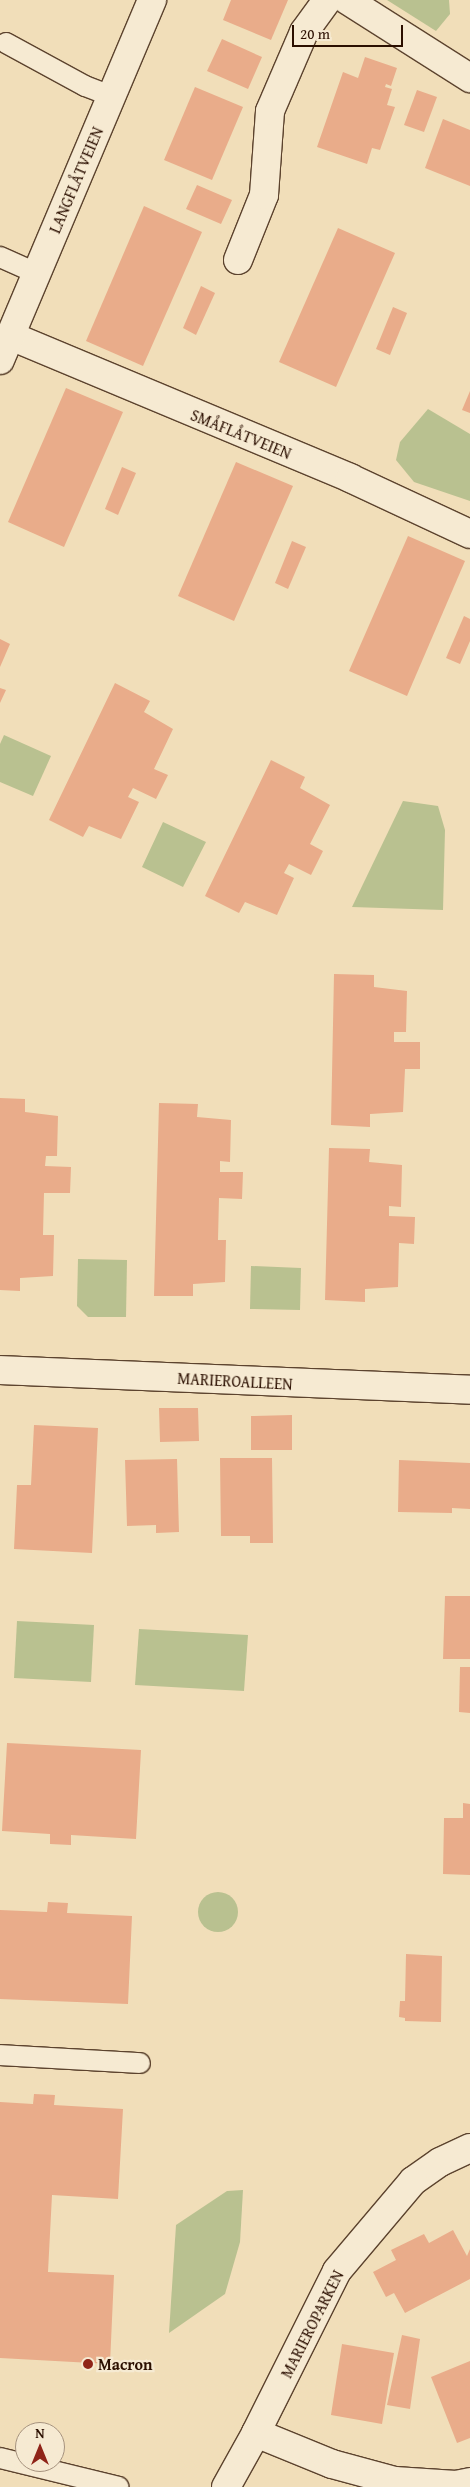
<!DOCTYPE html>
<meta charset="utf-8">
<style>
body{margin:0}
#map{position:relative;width:470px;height:2487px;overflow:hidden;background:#f1deb9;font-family:"Gentium Book Plus",serif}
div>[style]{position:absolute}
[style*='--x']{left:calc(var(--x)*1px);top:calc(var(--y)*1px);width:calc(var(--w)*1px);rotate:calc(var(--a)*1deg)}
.green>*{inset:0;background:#b9c190}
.round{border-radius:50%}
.building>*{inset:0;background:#e9ac8a}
.roads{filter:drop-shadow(1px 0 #5c432e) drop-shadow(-1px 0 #5c432e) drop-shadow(0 1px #5c432e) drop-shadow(0 -1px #5c432e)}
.lane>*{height:20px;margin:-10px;padding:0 10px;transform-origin:10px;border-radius:10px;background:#f6ead2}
.street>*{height:28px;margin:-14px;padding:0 14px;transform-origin:14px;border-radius:14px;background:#f6ead2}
.secondary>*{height:28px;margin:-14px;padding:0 14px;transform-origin:14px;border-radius:14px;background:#f6ead2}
.dots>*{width:14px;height:14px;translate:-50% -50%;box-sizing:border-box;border:2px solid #f6ead2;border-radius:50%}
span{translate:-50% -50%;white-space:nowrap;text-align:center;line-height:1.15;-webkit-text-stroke:4.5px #f6ead2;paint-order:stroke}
.street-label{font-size:16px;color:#2b0f00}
.poi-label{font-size:16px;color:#2b0f00;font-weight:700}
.left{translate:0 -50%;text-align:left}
.north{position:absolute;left:15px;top:2422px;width:50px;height:50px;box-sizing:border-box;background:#f6ead2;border:1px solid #a5927e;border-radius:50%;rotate:0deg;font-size:14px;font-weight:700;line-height:20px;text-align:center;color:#2b0f00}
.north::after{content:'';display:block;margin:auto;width:18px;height:22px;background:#8f2418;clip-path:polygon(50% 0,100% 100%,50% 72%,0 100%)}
.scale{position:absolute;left:292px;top:25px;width:111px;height:22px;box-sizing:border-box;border:2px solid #2b0f00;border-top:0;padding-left:6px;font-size:15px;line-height:18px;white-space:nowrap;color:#2b0f00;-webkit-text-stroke:4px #f6ead2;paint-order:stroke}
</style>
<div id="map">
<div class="green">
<div style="clip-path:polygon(387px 0,449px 0,450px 14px,436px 31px)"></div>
<div style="clip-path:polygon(428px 409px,470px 434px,470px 501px,414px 482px,396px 460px,400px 442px)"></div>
<div style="clip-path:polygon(4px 735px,51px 756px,33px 796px,0 782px,0 744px)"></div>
<div style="clip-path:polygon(403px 801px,438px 806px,445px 830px,443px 910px,352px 907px)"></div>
<div style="clip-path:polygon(163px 822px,206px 842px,183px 887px,142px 867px)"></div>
<div style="clip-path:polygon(78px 1259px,127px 1260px,126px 1317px,88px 1317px,77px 1306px)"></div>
<div style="clip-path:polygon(251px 1266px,301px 1268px,300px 1310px,250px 1309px)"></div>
<div style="clip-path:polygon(17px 1621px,94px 1625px,91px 1682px,14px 1678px)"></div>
<div style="clip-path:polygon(139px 1629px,248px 1635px,244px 1691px,135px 1685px)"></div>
<div class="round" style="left:198px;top:1892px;width:40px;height:40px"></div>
<div style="clip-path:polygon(243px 2190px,240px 2242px,225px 2294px,169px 2333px,176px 2225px,227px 2191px)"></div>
</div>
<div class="building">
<div style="clip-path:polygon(231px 0,288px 0,271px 40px,223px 20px)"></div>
<div style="clip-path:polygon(222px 39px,262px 57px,248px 89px,207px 71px)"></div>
<div style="clip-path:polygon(365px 57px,397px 68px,391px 86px,386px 84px,385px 87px,392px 89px,387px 105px,395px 107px,380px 150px,372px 148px,367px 164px,317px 147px,343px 72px,358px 78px)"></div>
<div style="clip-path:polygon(195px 87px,243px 107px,212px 180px,164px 160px)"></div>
<div style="clip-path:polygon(417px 90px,437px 97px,424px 132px,404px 125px)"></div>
<div style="clip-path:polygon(443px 119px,470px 130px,470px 186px,425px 168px)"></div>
<div style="clip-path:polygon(197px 185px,232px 200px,221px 224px,186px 209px)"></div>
<div style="clip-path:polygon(144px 206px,202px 232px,143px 366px,86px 341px)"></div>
<div style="clip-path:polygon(338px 228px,395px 253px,336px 387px,279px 362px)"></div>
<div style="clip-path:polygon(201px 286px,215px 293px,196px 335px,183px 328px)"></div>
<div style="clip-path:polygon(393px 307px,407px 313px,390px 355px,376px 349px)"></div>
<div style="clip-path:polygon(66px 388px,123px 412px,64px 547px,8px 522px)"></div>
<div style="clip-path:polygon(470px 391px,470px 413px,462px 410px)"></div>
<div style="clip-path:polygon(236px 462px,293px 486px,234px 621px,178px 596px)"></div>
<div style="clip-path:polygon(122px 467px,136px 473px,118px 515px,105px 509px)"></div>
<div style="clip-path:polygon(408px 536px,465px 561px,407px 696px,349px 671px)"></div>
<div style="clip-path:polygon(292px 541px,306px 547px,288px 589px,275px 583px)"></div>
<div style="clip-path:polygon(464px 616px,470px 619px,470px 641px,460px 664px,446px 658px)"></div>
<div style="clip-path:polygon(0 639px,10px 644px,0 667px)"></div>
<div style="clip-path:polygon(115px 683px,150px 701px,144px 712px,173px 729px,154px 769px,168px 775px,156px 799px,133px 788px,128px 797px,139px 802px,121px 839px,89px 826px,83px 837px,49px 820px)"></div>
<div style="clip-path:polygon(0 688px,6px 690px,0 703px)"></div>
<div style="clip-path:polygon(271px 760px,305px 777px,300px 788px,330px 805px,310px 844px,323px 851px,311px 875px,289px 864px,284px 873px,294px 878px,277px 915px,245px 902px,239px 913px,205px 896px)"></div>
<div style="clip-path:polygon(334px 974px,374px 975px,374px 987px,407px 991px,406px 1032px,394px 1032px,394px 1042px,420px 1042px,420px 1069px,405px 1069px,403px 1112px,370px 1114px,370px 1127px,331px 1125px)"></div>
<div style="clip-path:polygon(0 1098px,25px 1099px,25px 1112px,58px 1116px,57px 1156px,46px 1156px,45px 1166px,71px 1167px,70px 1193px,44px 1193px,43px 1235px,54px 1235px,53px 1276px,20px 1278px,20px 1291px,0 1290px)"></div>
<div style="clip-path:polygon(159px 1103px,198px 1104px,197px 1117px,231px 1120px,230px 1162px,220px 1161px,220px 1172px,243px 1172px,242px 1199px,219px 1198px,218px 1240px,226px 1240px,225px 1282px,193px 1284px,193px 1296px,154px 1296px)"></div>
<div style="clip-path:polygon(329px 1148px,370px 1149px,369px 1162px,402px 1165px,401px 1207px,389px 1206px,389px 1216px,415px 1217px,414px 1244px,399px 1243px,398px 1287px,365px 1289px,365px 1302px,325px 1300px)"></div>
<div style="clip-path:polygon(159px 1408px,198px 1408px,199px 1441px,160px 1442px)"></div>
<div style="clip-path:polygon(292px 1415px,292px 1450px,251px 1450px,251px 1416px)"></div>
<div style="clip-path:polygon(34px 1425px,98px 1428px,92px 1553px,14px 1549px,17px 1485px,31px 1485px)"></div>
<div style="clip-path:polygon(220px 1458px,272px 1458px,273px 1543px,250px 1543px,250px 1536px,221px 1536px)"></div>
<div style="clip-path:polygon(177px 1459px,179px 1532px,156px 1533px,156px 1525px,127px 1526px,125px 1460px)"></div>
<div style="clip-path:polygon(399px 1460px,470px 1463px,470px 1509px,452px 1508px,452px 1513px,398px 1512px)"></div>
<div style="clip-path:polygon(445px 1596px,470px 1596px,470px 1659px,443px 1659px)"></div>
<div style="clip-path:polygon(460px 1667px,470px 1667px,470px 1713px,459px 1712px)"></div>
<div style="clip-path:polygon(7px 1743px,141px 1750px,136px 1839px,71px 1835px,71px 1845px,50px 1844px,50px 1834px,2px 1831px)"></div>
<div style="clip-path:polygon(463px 1803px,470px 1804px,470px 1875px,443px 1874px,444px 1818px,463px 1818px)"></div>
<div style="clip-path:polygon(48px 1902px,68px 1903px,67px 1913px,132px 1916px,128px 2004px,0 1999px,0 1910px,47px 1912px)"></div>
<div style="clip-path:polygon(406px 1954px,442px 1956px,441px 2022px,405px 2021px,405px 2018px,399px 2017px,400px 2001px,405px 2001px)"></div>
<div style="clip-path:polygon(34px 2094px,55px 2095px,54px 2105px,123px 2109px,118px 2199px,52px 2195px,48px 2272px,114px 2275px,110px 2364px,0 2358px,0 2102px,33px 2104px)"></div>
<div style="clip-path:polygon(453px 2230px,467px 2256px,470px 2249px,470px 2279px,405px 2313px,394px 2293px,386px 2297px,373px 2272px,396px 2260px,391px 2250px,424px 2234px,429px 2243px)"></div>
<div style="clip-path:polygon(402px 2335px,420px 2339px,410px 2409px,387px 2405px)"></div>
<div style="clip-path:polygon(342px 2344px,394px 2353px,382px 2424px,331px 2415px)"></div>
<div style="clip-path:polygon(470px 2361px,470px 2438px,457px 2443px,431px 2377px)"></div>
</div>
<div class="roads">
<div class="lane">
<div style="--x:6;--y:43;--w:90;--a:28.6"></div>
<div style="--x:85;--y:86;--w:28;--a:21"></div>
<div style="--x:0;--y:257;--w:42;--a:24.1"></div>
<div style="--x:0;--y:2055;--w:140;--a:3.3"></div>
<div style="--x:0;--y:2458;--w:122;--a:13.7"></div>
</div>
<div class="street">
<div style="--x:347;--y:0;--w:146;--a:32.4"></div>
<div style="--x:238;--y:260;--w:70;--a:-68.2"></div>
<div style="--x:264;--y:195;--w:84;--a:-85.9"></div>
<div style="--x:270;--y:111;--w:86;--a:-66.7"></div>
<div style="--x:304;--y:32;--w:39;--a:-54"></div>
<div style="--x:11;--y:336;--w:368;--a:22.7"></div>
<div style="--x:350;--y:478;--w:132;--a:25"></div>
<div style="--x:0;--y:1370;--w:470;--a:2.4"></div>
<div style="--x:470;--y:2148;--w:33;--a:155"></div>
<div style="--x:440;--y:2162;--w:33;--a:145"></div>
<div style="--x:413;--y:2181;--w:118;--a:130.2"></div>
<div style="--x:337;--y:2271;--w:181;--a:116.6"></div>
<div style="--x:256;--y:2433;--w:82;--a:22.2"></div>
<div style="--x:332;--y:2464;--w:65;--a:15.1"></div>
<div style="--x:395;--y:2481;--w:61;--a:3.8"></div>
<div style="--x:456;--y:2485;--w:14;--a:-12"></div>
<div style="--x:226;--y:2487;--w:62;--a:-60.9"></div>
</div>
<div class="secondary">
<div style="--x:0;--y:360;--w:391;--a:-67.1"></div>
</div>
</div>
<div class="dots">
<div style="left:88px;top:2364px;background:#8f2418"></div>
</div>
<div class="street-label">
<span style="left:76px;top:180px;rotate:-67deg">LANGFLÅTVEIEN</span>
<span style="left:241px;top:434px;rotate:22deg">SMÅFLÅTVEIEN</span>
<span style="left:235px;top:1381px;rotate:3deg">MARIEROALLEEN</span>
<span style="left:312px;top:2324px;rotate:-63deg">MARIEROPARKEN</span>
</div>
<div class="poi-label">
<span class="left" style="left:98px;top:2364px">Macron</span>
</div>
<div class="north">N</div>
<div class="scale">20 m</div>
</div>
